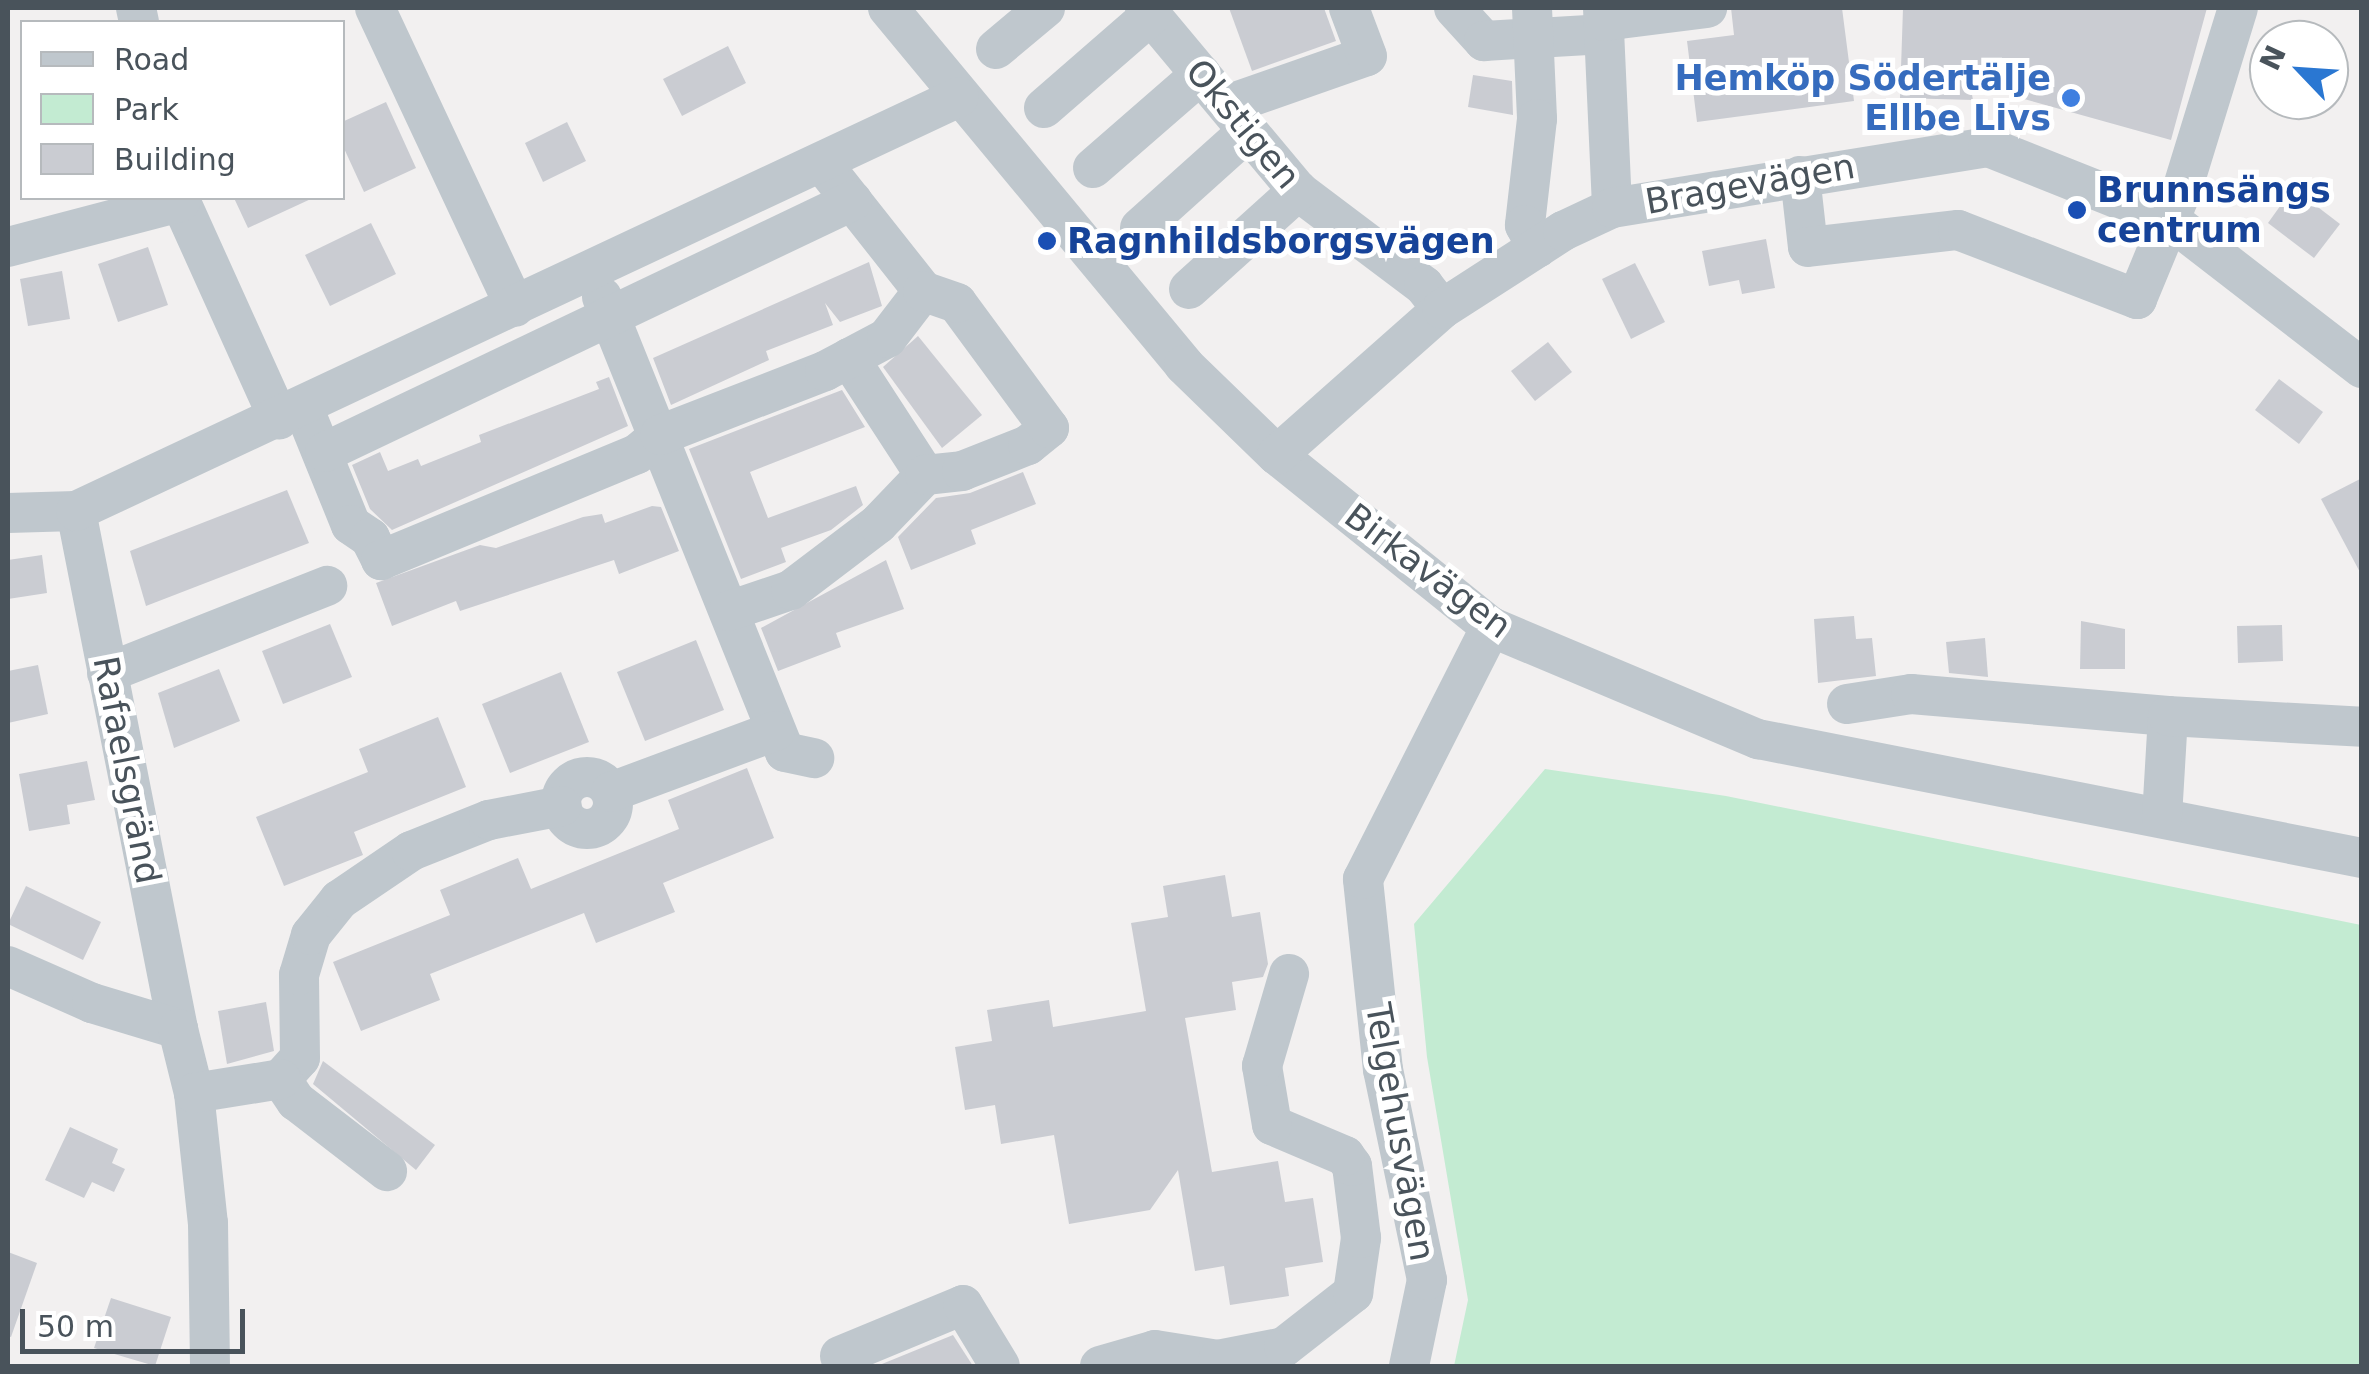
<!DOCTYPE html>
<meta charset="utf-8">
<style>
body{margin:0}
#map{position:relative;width:2369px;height:1374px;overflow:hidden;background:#f2f0f0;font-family:"DejaVu Sans",sans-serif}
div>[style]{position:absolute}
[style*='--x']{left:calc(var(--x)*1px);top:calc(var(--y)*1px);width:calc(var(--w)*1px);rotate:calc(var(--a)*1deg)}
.green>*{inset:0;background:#c3ebd2}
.building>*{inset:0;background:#caccd2}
.minor>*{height:40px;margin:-20px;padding:0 20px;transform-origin:20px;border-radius:20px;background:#bfc7cd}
.minor>.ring{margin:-20px;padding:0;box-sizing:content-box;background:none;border:40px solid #bfc7cd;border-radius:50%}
.dots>*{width:28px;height:28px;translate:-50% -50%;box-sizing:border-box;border:5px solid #fff;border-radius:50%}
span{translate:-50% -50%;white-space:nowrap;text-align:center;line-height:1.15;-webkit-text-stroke:10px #fff;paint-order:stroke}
.shop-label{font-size:35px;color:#366cbe;font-weight:700}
.right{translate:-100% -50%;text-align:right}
.street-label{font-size:35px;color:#49535b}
.transit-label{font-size:35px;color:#164399;font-weight:700}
.left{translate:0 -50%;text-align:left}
.frame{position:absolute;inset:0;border:10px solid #49535b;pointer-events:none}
.legend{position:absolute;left:20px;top:20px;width:325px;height:180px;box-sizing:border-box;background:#fff;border:2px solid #b6babd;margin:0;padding:12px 18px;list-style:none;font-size:30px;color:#49535b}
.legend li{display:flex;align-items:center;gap:20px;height:50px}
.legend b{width:50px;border:2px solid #b6babd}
.north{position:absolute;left:2249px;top:20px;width:100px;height:100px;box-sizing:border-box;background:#fff;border:2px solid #b6babd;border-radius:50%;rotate:295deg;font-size:28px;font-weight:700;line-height:40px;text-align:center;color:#49535b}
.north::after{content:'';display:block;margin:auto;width:35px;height:45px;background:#2a77d2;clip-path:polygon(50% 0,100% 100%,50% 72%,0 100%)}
.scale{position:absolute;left:20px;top:1309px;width:225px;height:45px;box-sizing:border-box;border:5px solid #49535b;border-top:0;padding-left:12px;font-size:30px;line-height:35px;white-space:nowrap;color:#49535b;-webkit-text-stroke:8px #fff;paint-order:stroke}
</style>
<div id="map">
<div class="green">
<div style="clip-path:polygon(1545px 769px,1726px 796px,2361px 925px,2361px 1366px,1454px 1366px,1468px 1300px,1427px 1057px,1414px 924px)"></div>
</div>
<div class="building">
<div style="clip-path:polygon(1229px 8px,1324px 8px,1336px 41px,1252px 71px)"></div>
<div style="clip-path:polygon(1731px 8px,1842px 8px,1854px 101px,1697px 122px,1687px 41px,1734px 35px)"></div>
<div style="clip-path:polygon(1903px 8px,2207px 8px,2171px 140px,1970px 84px,1973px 100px,1900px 98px)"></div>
<div style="clip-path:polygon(728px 46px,746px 83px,682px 116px,663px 79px)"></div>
<div style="clip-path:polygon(1473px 75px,1512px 81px,1513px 115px,1468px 107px)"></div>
<div style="clip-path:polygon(386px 102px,416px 168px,364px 192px,342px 144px,342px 122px)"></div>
<div style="clip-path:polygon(567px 122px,586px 161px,543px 182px,525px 143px)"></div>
<div style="clip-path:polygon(2293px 188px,2340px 224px,2314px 258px,2268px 223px)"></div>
<div style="clip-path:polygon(234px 198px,313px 198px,248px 228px)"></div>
<div style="clip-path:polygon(371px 223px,396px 274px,330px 306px,305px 255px)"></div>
<div style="clip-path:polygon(1766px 239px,1775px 288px,1742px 294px,1739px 280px,1709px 286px,1702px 251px)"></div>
<div style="clip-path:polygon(148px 247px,168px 305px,118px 322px,98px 264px)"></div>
<div style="clip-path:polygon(869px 262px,882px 306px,840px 322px,825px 303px,833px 325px,766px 351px,769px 360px,671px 405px,653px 358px)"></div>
<div style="clip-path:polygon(1635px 263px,1665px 322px,1631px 339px,1602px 279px)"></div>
<div style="clip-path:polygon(62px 271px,70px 319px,28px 326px,20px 279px)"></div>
<div style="clip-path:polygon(918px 336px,982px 415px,942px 448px,883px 367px)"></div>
<div style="clip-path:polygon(1548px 342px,1572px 372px,1535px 401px,1511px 371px)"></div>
<div style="clip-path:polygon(609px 377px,628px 426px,392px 530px,370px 509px,352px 465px,380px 452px,388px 471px,418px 459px,421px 466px,481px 442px,479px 435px,599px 389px,596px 382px)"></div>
<div style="clip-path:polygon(2279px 379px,2323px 412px,2299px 444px,2255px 410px)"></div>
<div style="clip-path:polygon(842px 390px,865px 427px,750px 472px,768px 518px,856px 486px,863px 505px,831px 530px,781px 548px,786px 562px,741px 579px,689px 449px)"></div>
<div style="clip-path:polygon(1023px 472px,1036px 504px,971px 530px,976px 544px,911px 570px,898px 537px,936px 498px,970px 493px)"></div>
<div style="clip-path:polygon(2362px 478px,2362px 576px,2321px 499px)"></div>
<div style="clip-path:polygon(287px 490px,309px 543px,146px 606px,130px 551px)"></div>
<div style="clip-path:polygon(652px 506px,661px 507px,679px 551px,619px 574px,614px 560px,460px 611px,456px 601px,392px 626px,376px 583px,480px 545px,496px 548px,583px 517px,602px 514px,605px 523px)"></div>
<div style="clip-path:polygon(42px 555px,47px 593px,8px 599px,8px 560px)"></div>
<div style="clip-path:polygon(886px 560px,904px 609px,836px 633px,841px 647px,778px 671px,761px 628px)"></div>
<div style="clip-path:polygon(1854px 616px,1856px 639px,1872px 638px,1876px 676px,1818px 683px,1814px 619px)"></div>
<div style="clip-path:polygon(2081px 621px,2125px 629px,2125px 669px,2080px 669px)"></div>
<div style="clip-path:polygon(330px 624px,352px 677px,283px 704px,262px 651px)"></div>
<div style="clip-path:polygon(2282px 625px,2283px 661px,2238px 663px,2237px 626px)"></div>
<div style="clip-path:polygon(1985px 638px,1988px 677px,1949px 673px,1946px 642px)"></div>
<div style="clip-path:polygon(696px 640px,724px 710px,645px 741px,617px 672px)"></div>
<div style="clip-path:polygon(38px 665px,48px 714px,8px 723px,8px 671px)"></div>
<div style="clip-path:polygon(219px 669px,240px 721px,174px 748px,158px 693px)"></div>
<div style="clip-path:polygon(561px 672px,589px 742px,510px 773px,482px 704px)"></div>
<div style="clip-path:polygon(438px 717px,466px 787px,354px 832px,363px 855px,284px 886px,256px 817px,368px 772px,359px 749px)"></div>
<div style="clip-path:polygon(87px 761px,95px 800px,67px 805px,70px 824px,29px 831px,19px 774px)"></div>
<div style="clip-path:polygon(747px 768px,774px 838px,663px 883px,675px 912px,596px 943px,584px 913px,430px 974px,440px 1000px,361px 1031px,333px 962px,450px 915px,440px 890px,518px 858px,531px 889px,679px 829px,668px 800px)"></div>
<div style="clip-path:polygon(1225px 875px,1232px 917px,1260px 912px,1268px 964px,1263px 977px,1232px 982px,1236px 1010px,1185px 1018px,1212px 1172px,1278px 1161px,1285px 1202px,1313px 1198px,1323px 1262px,1285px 1268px,1289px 1296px,1230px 1305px,1224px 1266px,1195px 1271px,1178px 1170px,1150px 1210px,1069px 1224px,1054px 1135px,1001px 1144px,995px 1105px,965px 1110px,955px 1047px,992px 1041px,987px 1010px,1049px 1000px,1053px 1027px,1146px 1011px,1131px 923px,1168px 917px,1163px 886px)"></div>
<div style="clip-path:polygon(26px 886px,101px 922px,83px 960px,8px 924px)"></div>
<div style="clip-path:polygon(266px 1002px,274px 1051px,227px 1064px,218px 1011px)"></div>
<div style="clip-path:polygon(323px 1061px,435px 1145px,416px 1170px,313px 1084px)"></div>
<div style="clip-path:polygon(70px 1127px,118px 1149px,112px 1163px,125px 1169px,114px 1192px,92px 1182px,84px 1198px,45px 1180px)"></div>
<div style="clip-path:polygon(8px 1252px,37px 1263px,11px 1337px,8px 1336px)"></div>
<div style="clip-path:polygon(111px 1298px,171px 1317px,155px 1366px,94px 1348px)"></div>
<div style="clip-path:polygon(953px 1335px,973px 1366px,877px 1366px)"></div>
</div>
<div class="minor">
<div style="--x:136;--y:8;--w:14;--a:78"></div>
<div style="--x:375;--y:8;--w:330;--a:64.9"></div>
<div style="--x:888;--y:8;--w:464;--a:50.3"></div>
<div style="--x:1184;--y:365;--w:129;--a:44.1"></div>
<div style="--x:1277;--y:455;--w:275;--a:38.8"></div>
<div style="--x:1491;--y:627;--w:290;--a:22.8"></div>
<div style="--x:1758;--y:739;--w:616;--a:11.15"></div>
<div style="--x:1145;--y:8;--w:239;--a:50.1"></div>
<div style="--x:1298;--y:191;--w:158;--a:37"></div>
<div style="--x:1424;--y:286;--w:29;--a:52"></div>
<div style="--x:1454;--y:8;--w:45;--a:47.7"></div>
<div style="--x:1484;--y:41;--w:121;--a:-3.3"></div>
<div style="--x:1532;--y:8;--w:111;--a:87.4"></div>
<div style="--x:1537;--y:119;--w:107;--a:96.5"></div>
<div style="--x:1525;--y:225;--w:26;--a:62"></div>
<div style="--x:1603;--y:8;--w:200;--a:87.4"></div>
<div style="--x:1604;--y:21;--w:104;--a:-7.2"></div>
<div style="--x:996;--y:49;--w:64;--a:-39.9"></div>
<div style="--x:1227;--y:105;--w:148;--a:-19.3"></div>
<div style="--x:1367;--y:56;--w:51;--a:-110.6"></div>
<div style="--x:1044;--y:108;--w:142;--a:-41"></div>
<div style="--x:1093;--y:168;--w:143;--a:-41"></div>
<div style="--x:1800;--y:176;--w:71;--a:83.6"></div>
<div style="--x:1808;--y:247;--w:151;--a:-6.5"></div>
<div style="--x:1958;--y:230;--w:192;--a:21.1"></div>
<div style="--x:2137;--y:299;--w:118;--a:-67.6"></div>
<div style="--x:2182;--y:190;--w:190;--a:-72.9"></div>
<div style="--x:179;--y:198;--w:243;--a:65.7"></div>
<div style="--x:1140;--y:228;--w:145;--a:-41.9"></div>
<div style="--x:8;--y:247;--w:178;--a:-14.7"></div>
<div style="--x:1189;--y:289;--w:147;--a:-42"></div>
<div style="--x:602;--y:297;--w:490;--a:68.1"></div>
<div style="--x:785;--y:752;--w:30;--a:12"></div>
<div style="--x:849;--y:358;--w:140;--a:57"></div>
<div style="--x:303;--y:407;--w:127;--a:67.9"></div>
<div style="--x:351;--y:525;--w:23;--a:34"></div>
<div style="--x:370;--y:538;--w:25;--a:63"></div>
<div style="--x:381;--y:560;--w:277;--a:-22.5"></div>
<div style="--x:637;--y:454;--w:30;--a:-40"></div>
<div style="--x:660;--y:435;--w:177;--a:-21.2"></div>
<div style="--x:825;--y:371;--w:70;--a:-28"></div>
<div style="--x:887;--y:338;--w:59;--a:-52.5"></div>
<div style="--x:923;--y:291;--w:164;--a:-128.3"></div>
<div style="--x:325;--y:452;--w:584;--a:-25.47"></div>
<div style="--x:1277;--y:455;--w:220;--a:-41.5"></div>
<div style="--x:1442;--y:309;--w:144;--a:-32.8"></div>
<div style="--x:1563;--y:231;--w:54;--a:-25.1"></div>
<div style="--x:1612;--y:208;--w:381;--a:-9.2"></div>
<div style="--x:1988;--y:147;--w:195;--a:21.7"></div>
<div style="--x:2169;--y:219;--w:244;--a:37.7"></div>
<div style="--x:76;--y:511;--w:528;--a:78.86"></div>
<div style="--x:8;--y:513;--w:68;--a:-1.7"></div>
<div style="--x:76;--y:511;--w:975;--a:-25.12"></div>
<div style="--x:729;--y:611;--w:65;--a:-18.7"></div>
<div style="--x:791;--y:590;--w:109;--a:-37.2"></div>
<div style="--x:878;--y:524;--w:68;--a:-46.2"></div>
<div style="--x:925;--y:475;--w:37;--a:-6"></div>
<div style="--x:962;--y:471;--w:71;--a:-21.5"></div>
<div style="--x:1028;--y:445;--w:27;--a:-39"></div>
<div style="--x:1049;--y:428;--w:155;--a:-126.4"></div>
<div style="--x:957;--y:303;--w:36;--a:-161"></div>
<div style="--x:107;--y:673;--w:237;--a:-21.6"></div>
<div style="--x:1847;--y:704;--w:65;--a:-8.9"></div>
<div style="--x:1911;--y:694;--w:258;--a:4.9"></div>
<div style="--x:2168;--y:716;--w:102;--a:93.4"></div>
<div style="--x:2168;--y:716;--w:194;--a:3.2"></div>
<div class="ring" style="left:561px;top:777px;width:12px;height:12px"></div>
<div style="--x:611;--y:792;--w:175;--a:-20.4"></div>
<div style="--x:8;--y:966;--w:92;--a:23.8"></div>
<div style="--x:92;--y:1003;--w:90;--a:16.8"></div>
<div style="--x:178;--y:1029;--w:66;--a:76"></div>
<div style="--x:194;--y:1093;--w:131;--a:83.9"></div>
<div style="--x:208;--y:1223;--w:143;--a:89.2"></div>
<div style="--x:281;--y:1079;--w:28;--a:-48"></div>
<div style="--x:300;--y:1058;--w:83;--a:-90.7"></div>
<div style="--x:299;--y:975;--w:42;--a:-73.3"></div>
<div style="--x:311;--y:935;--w:45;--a:-51.3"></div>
<div style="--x:339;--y:900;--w:87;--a:-34.2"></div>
<div style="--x:411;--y:851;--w:84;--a:-21.7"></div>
<div style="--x:489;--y:820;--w:74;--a:-10.9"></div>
<div style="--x:281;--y:1079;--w:27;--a:56"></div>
<div style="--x:296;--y:1101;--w:115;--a:37.6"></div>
<div style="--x:194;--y:1093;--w:88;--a:-9.1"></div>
<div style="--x:840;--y:1356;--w:133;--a:-22.5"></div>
<div style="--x:963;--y:1305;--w:71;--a:58.8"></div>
<div style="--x:1100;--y:1366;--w:57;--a:-16.2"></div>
<div style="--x:1155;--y:1350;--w:64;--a:9"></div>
<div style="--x:1218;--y:1360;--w:67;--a:-11.1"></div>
<div style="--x:1284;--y:1347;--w:88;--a:-38"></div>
<div style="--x:1353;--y:1293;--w:56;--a:-81.7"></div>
<div style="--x:1361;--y:1238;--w:73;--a:-97.1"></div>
<div style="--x:1352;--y:1166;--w:12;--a:-125"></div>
<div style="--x:1345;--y:1156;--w:79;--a:-157"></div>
<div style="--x:1272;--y:1125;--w:60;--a:-99.6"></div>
<div style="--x:1262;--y:1066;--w:96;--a:-73.6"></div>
<div style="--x:1409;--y:1366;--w:88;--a:-78.2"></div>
<div style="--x:1427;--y:1280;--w:215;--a:-101.8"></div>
<div style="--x:1383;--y:1070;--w:192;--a:-96"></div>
<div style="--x:1363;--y:879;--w:283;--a:-63.1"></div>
</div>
<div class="dots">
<div style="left:2071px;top:98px;background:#3f7fe0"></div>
<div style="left:2077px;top:210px;background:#1a4fb4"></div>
<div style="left:1047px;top:241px;background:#1a4fb4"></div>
</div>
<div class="shop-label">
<span class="right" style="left:2051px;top:98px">Hemköp Södertälje<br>Ellbe Livs</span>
</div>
<div class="street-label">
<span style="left:1243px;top:124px;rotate:50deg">Okstigen</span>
<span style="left:1750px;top:184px;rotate:-10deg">Bragevägen</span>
<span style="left:1428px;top:571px;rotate:37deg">Birkavägen</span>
<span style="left:127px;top:770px;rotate:79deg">Rafaelsgränd</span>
<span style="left:1400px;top:1132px;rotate:80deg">Telgehusvägen</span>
</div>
<div class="transit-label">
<span class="left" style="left:2097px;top:210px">Brunnsängs<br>centrum</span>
<span class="left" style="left:1067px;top:241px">Ragnhildsborgsvägen</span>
</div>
<div class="frame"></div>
<ul class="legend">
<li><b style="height:12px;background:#bfc7cd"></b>Road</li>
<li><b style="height:28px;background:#c3ebd2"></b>Park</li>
<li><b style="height:28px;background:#caccd2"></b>Building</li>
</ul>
<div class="north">N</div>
<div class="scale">50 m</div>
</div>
